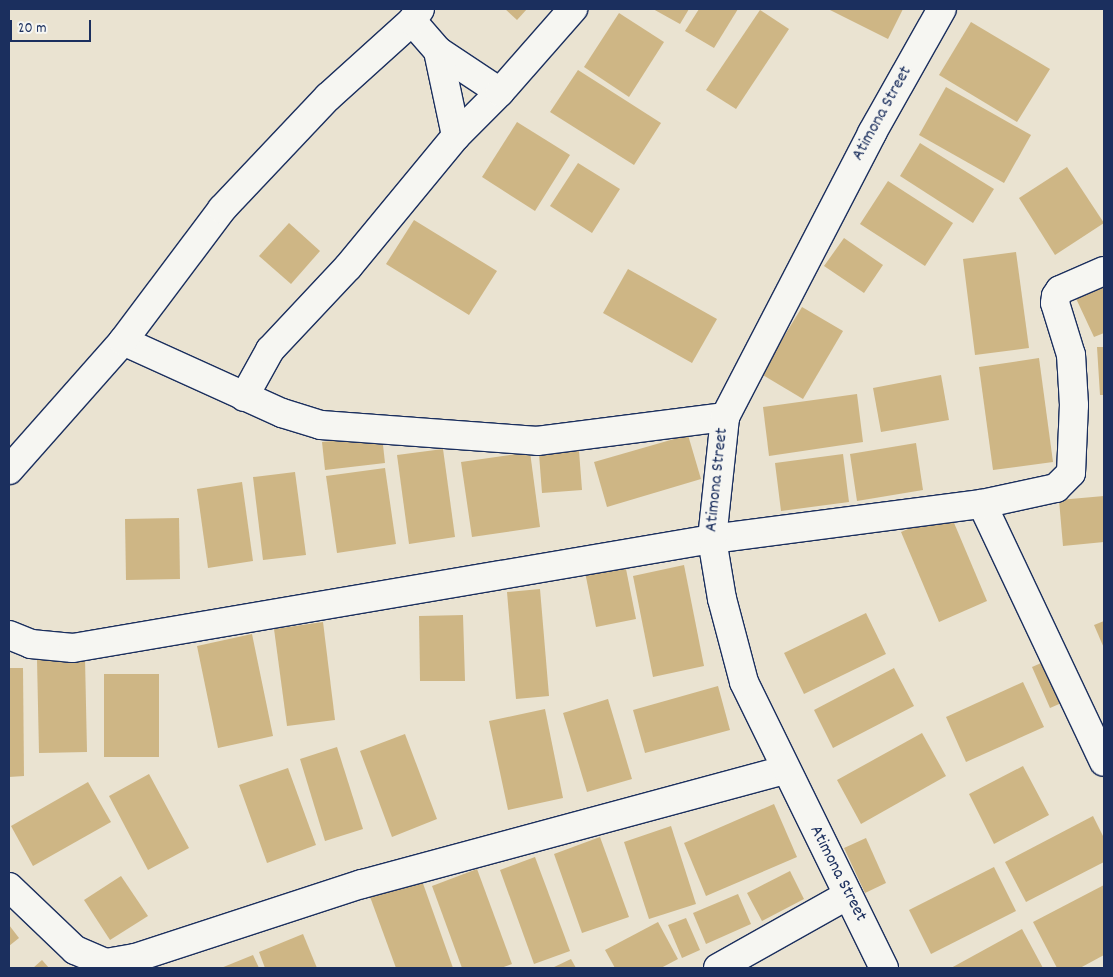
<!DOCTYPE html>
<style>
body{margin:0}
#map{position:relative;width:1113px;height:977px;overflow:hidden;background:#eae3d1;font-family:Dekko,sans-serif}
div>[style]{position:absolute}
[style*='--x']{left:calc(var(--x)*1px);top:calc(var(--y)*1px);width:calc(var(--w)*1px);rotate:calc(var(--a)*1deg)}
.building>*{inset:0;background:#ceb685}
.roads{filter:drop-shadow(1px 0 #1b2f5e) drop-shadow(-1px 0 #1b2f5e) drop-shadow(0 1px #1b2f5e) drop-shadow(0 -1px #1b2f5e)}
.minor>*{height:28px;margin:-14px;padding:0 14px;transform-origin:14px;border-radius:14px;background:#f6f6f2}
span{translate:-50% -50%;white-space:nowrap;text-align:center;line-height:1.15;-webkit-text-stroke:4px #f6f6f2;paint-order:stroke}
.street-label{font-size:18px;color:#1b2f5e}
.frame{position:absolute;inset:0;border:10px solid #1b2f5e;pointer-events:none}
.scale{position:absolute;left:10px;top:20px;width:81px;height:22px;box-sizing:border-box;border:2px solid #1b2f5e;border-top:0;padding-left:6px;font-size:15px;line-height:18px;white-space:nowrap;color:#1b2f5e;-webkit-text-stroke:4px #f6f6f2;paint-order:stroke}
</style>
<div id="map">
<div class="building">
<div style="clip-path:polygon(505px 9px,527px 9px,517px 20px)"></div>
<div style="clip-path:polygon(653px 9px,689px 9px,680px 24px)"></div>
<div style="clip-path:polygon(699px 9px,738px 9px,714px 48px,685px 31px)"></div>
<div style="clip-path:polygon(828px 9px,903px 9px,888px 39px)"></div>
<div style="clip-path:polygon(760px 10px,789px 29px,736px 109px,706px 90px)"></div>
<div style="clip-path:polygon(619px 13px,664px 42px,629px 97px,584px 67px)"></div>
<div style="clip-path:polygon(971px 22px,1050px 69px,1017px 122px,939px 75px)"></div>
<div style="clip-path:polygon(578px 70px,661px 123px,634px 165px,550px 112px)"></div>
<div style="clip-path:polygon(946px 87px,1031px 135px,1004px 183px,919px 135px)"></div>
<div style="clip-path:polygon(517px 122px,570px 155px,535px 211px,482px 177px)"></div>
<div style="clip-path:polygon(920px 143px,994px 189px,973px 223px,900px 176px)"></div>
<div style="clip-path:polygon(578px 163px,620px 189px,592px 233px,550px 206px)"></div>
<div style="clip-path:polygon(1067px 167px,1104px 223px,1055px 255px,1019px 198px)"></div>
<div style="clip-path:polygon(888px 181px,953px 223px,925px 266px,860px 224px)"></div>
<div style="clip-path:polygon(414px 220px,497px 271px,469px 315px,386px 264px)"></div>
<div style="clip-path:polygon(289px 223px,320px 251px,291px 284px,259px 256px)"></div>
<div style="clip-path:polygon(844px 238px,883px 265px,864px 293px,824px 266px)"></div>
<div style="clip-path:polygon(1016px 252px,1029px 348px,975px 355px,963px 259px)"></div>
<div style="clip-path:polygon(628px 269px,717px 319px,692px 363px,603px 313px)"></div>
<div style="clip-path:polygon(1104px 278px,1104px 333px,1094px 337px,1073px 292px)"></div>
<div style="clip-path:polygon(802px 307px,843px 331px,803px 399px,761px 374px)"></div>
<div style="clip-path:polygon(1097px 347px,1104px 347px,1104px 395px,1100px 395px)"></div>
<div style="clip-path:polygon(1039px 358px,1053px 462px,993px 470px,979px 367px)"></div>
<div style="clip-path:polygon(941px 375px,949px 420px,881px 432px,873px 388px)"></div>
<div style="clip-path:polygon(857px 394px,863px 442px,769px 456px,763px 407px)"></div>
<div style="clip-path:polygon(688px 435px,701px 479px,607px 507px,594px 462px)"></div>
<div style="clip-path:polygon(382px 436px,385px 463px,325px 470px,322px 442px)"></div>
<div style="clip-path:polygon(916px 443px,923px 490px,857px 501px,850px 454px)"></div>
<div style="clip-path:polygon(443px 449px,455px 537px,409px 544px,397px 455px)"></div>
<div style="clip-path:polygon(579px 451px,582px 490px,542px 493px,539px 454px)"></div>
<div style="clip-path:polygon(530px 452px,540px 527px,472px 537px,461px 462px)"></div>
<div style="clip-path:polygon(843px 454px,849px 502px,781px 511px,775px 463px)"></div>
<div style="clip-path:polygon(385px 468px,396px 544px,337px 553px,326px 476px)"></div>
<div style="clip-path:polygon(295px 472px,306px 555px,263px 560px,253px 477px)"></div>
<div style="clip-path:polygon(242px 482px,253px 561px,208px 568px,197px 489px)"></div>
<div style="clip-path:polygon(1104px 496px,1104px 542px,1063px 546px,1059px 500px)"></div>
<div style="clip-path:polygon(949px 511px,987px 601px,939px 622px,901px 532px)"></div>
<div style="clip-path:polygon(179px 518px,180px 579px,126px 580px,125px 519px)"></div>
<div style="clip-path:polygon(625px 564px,636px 619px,596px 627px,585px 572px)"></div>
<div style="clip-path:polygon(684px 565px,704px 666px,653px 677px,633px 576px)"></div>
<div style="clip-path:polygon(540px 589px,549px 696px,516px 699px,507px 592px)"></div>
<div style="clip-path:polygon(866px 613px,886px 654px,804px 694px,784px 653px)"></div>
<div style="clip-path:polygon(463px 615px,465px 681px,420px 681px,419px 616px)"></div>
<div style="clip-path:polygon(1104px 621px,1104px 648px,1094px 625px)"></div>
<div style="clip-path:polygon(323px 622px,335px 720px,287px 726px,274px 629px)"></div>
<div style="clip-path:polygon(252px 634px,273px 736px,218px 748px,197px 646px)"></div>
<div style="clip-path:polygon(85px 658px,87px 752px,39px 753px,37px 659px)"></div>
<div style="clip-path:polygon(1048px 660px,1066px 701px,1050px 708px,1032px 667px)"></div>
<div style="clip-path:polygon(9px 668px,23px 668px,24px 776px,9px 777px)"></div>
<div style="clip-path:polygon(894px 668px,914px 706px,833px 748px,814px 710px)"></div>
<div style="clip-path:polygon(104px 674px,159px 674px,159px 757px,104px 757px)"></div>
<div style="clip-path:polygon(1023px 682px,1044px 727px,966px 762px,946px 717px)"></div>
<div style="clip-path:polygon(718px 686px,730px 730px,645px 753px,633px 710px)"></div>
<div style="clip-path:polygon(608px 699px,632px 779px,587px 792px,563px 713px)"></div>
<div style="clip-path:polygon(545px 709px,563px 798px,508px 810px,489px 721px)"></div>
<div style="clip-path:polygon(922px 733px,946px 776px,861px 824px,837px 780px)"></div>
<div style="clip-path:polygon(405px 734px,437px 819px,392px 837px,360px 751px)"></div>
<div style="clip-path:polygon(337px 747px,363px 829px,325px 841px,300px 759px)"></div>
<div style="clip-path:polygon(1023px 766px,1049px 815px,994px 844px,969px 794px)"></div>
<div style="clip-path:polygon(288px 768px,316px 845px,267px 863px,239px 785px)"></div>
<div style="clip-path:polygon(149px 774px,189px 848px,148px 870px,109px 796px)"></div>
<div style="clip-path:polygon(88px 782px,111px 822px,33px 866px,11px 826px)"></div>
<div style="clip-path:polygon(774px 804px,797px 857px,706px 896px,684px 843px)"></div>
<div style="clip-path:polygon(1093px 816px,1104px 838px,1104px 862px,1026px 902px,1005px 862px)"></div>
<div style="clip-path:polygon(671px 826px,696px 904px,649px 919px,624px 842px)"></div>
<div style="clip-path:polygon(600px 837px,629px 917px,582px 933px,554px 854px)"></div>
<div style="clip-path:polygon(866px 838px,886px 883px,865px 893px,844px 848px)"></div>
<div style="clip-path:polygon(535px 857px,570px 951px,534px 964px,500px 870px)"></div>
<div style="clip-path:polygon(994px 867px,1016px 911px,931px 954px,909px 910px)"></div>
<div style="clip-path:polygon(477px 869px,512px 964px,501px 968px,462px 968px,432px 886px)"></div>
<div style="clip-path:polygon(790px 871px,804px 899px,762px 921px,747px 893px)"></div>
<div style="clip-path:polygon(420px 875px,453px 968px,396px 968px,369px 894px)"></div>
<div style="clip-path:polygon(121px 876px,148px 916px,110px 940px,84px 900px)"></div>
<div style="clip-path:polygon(1104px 885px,1104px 955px,1080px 968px,1057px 968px,1033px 922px)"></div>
<div style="clip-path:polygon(738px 894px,751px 924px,706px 944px,693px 913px)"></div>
<div style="clip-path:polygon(686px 918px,700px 950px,682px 958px,668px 925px)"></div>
<div style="clip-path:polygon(658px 922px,678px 959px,661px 968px,615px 968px,605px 950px)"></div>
<div style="clip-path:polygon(9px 925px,19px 938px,9px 946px)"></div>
<div style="clip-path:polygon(1022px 929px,1043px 968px,951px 968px)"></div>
<div style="clip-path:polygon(303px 934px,317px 968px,265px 968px,259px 952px)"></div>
<div style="clip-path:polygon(253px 955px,259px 968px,221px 968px)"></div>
<div style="clip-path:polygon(571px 959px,576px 968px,552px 968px)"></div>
<div style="clip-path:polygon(42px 960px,49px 968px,33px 968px)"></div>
</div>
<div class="roads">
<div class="minor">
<div style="--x:412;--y:21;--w:40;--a:49"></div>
<div style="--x:438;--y:51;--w:74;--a:33.5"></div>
<div style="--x:438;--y:51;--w:87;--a:78"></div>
<div style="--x:123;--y:341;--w:175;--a:24.4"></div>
<div style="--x:282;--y:413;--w:41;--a:17.1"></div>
<div style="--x:321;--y:425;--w:217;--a:4.2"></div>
<div style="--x:537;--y:441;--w:190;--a:-7.3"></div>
<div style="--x:244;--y:397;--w:54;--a:-61"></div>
<div style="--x:270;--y:350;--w:114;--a:-46.8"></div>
<div style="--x:348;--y:267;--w:170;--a:-50.5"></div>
<div style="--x:456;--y:136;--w:62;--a:-45"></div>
<div style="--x:500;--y:92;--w:111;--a:-48.7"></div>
<div style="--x:9;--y:470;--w:172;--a:-48.5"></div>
<div style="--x:123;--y:341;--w:165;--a:-53.1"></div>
<div style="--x:222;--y:209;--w:154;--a:-46.6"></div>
<div style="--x:328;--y:97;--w:113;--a:-42.1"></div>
<div style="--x:412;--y:21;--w:14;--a:-56"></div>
<div style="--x:982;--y:504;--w:285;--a:64.7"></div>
<div style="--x:9;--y:635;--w:24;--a:22"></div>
<div style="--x:31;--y:644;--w:42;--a:5.4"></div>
<div style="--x:73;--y:648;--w:648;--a:-9.68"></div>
<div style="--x:712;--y:539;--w:272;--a:-7.4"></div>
<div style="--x:982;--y:504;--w:76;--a:-12.2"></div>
<div style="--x:1056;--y:488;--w:21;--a:-45"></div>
<div style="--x:1071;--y:473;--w:68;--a:-87.5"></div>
<div style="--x:1074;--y:405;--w:50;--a:-93.4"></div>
<div style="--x:1071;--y:355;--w:54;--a:-107.1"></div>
<div style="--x:1055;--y:303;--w:7;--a:-82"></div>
<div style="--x:1056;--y:296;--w:7;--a:-56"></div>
<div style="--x:1060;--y:290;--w:48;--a:-23.4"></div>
<div style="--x:9;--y:887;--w:91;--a:43.7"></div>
<div style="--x:75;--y:950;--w:34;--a:23"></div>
<div style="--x:106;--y:963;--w:29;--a:-10"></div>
<div style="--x:135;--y:958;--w:239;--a:-18.1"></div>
<div style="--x:362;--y:884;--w:438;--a:-15.1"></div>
<div style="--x:718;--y:968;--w:149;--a:-29.3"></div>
<div style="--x:884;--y:968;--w:318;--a:-116.1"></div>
<div style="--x:744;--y:682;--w:86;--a:-104.8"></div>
<div style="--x:722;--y:599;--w:61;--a:-99.5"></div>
<div style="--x:712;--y:539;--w:123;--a:-83.9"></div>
<div style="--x:725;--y:417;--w:320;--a:-62.6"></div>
<div style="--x:872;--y:133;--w:142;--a:-60.6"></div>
</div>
</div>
<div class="street-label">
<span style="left:883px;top:114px;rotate:-61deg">Atimona Street</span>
<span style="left:718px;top:480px;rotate:-84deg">Atimona Street</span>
<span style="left:837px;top:874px;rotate:63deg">Atimona Street</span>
</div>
<div class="frame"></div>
<div class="scale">20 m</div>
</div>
